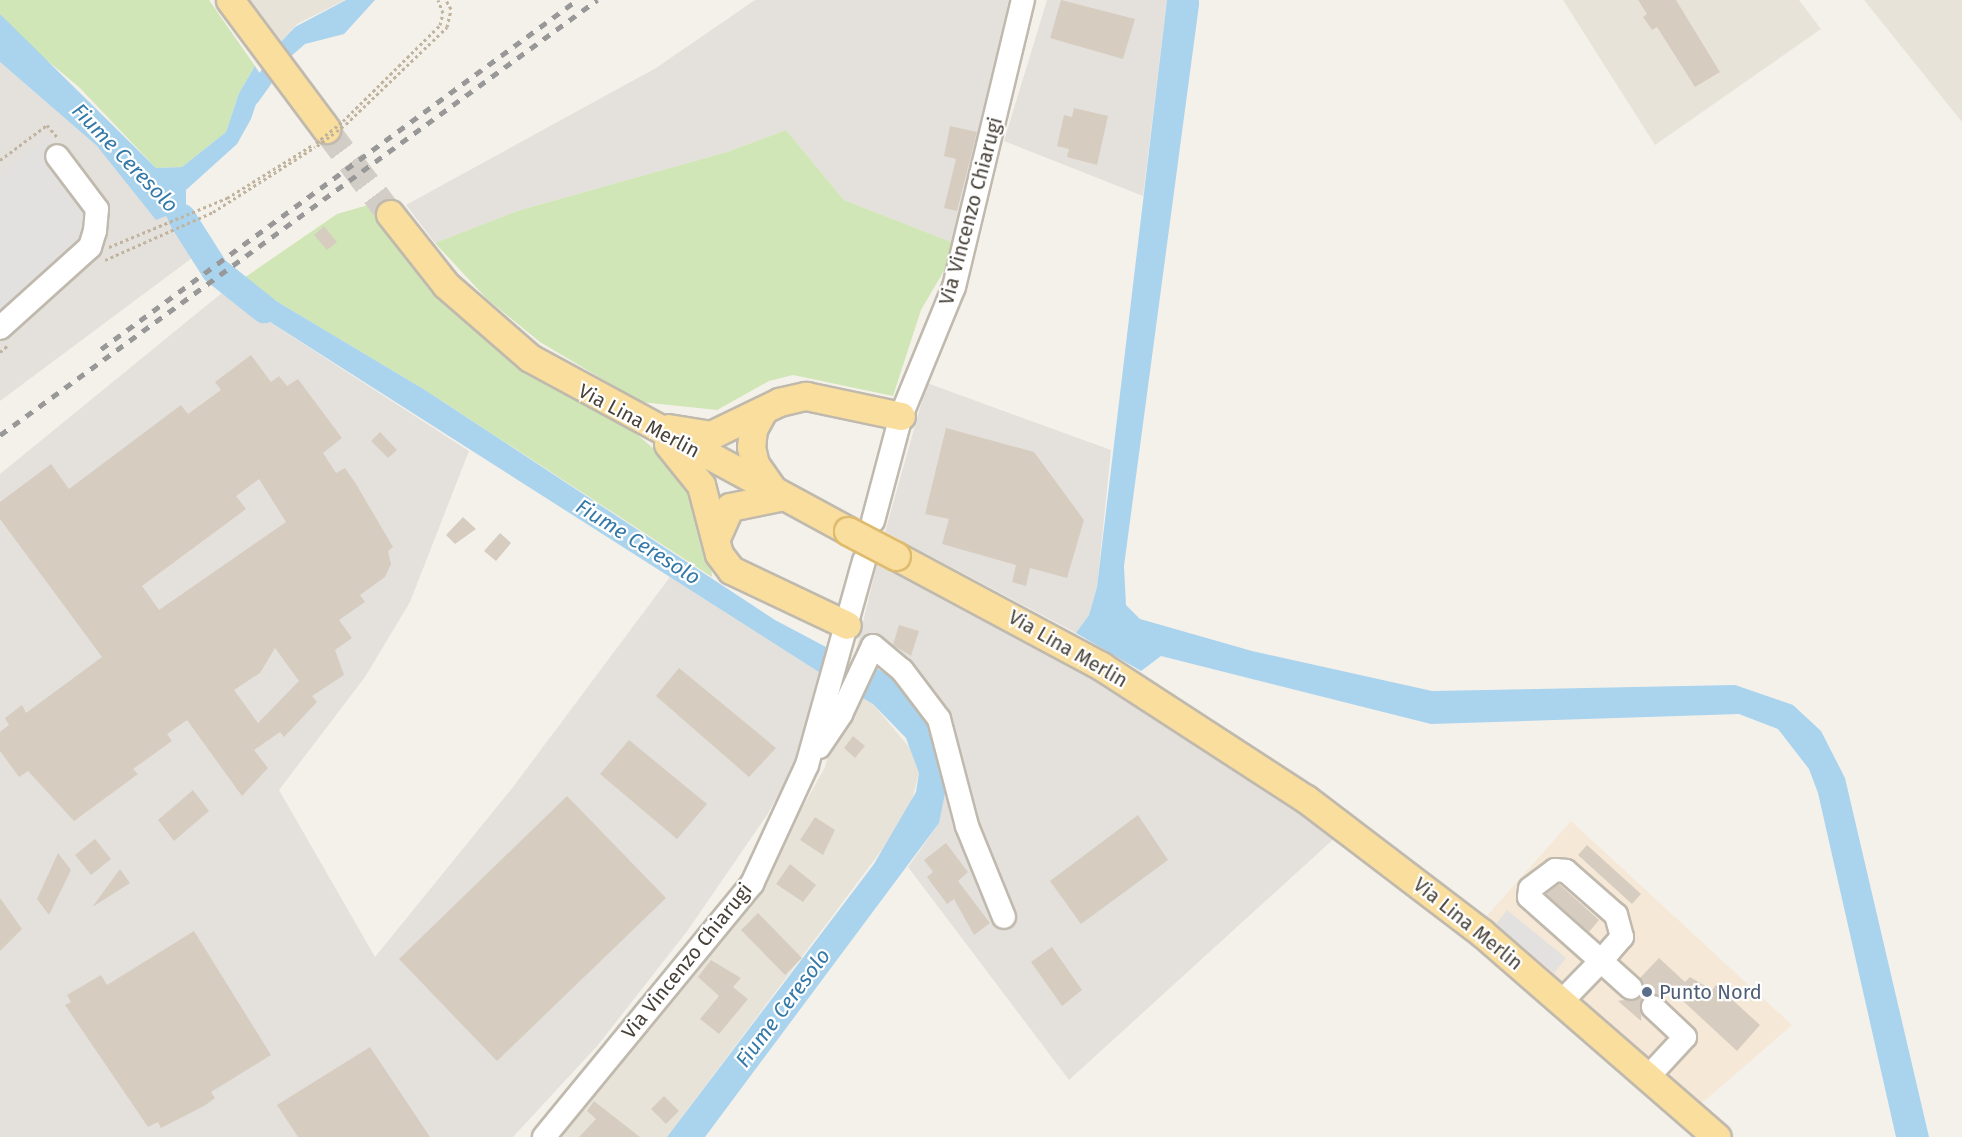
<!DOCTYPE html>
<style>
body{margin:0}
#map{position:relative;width:1962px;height:1137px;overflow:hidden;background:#f4f1eb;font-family:"Fira Sans",sans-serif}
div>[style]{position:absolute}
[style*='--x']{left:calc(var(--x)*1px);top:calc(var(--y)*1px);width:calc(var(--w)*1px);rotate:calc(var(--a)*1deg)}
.residential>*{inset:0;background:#e8e3d9}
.commercial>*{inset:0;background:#f5e8d7}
.industrial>*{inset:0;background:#e4e0dc}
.green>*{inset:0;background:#d1e6b6}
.parking>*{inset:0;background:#e3e1df}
.water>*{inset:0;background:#aad3ee}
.canal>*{height:16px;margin:-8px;padding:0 8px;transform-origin:8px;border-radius:8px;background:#aad3ee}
.river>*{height:28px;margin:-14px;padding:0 14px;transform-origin:14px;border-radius:14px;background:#aad3ee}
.building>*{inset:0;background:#d6cdc0}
.major-tunnel>*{height:27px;margin-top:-13.5px;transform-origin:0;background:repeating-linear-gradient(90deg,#d2cec7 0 27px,transparent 0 41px)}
.path>*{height:3px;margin-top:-1.5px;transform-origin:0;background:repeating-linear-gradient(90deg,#c1b49f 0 3px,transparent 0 6px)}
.roads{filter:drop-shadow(2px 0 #c0b9ad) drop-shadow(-2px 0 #c0b9ad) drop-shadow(0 2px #c0b9ad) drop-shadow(0 -2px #c0b9ad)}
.minor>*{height:22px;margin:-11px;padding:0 11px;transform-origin:11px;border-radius:11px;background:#fff}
.major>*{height:27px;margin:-13.5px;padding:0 13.5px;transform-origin:13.5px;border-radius:13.5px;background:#f9de9e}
.rail>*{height:4.5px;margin-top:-2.25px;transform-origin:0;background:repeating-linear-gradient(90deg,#989898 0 8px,transparent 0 16px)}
.path-bridge>*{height:3px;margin-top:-1.5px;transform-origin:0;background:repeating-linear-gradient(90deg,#c1b49f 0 3px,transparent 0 6px)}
.bridges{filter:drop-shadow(2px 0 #dfbb6e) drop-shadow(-2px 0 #dfbb6e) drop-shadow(0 2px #dfbb6e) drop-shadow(0 -2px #dfbb6e)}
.major-bridge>*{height:27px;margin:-13.5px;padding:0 13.5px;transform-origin:13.5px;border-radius:13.5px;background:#f9de9e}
.dots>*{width:16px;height:16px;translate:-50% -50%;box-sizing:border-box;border:3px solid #fff;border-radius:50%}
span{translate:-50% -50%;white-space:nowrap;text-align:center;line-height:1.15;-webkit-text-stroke:4.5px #fff;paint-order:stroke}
.street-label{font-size:20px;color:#484239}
.service-label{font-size:20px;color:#4e5e75}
.left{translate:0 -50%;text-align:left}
.water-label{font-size:21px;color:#3479a8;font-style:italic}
</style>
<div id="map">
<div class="residential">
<div style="clip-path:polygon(245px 0,345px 0,297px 24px,279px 44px)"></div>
<div style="clip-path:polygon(1563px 0,1799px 0,1821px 29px,1655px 145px)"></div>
<div style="clip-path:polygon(1864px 0,1962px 0,1962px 122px)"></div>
<div style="clip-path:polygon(847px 689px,873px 704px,915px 754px,919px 773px,908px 815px,667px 1137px,551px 1137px,619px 1063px,710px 947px,790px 830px,825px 767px)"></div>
</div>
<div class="commercial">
<div style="clip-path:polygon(1571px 821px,1792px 1025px,1702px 1103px,1485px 918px)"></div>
</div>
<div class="industrial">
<div style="clip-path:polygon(755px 0,1024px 0,959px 245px,844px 200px,786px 130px,727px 152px,517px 211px,435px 243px,406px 205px,656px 68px)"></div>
<div style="clip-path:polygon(1047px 0,1167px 0,1143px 196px,1004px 141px)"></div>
<div style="clip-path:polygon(0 62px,97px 146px,166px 216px,192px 258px,0 401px)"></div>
<div style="clip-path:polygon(223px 292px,469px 451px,410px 602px,365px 677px,279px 790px,375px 957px,513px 787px,670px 577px,822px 674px,799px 757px,767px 815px,688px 930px,598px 1045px,513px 1137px,0 1137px,0 474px)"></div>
<div style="clip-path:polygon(927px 383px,1111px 450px,1097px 587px,1089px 615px,1076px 633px,885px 532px)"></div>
<div style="clip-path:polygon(878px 560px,1103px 681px,1338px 835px,1069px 1080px,908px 867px,939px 823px,899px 682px,855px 655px)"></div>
</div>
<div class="green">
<div style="clip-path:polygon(0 0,209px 0,255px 66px,239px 93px,226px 132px,182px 167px,156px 168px,79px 87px,26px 43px,0 14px)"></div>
<div style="clip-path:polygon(786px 130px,844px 200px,959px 245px,921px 310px,893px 396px,793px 375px,769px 381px,717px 410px,641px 402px,540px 342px,487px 299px,435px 243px,517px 211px,727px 152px)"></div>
<div style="clip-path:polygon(368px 205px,414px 261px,524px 364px,628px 427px,672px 464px,693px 492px,710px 550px,712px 577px,425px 390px,241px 280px,337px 214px)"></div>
</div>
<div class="parking">
<div style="clip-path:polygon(50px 136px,105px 211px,0 339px,0 174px)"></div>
<div style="clip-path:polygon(1507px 910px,1566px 958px,1554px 973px,1496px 924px)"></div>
</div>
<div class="water">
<div style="clip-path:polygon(346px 0,375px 0,344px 34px,305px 44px,289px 58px,279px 44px,295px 27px)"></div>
<div style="clip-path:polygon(1167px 0,1199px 0,1199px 5px,1124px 566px,1126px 605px,1140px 619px,1252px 651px,1432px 691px,1735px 685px,1793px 705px,1821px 731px,1845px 778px,1929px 1137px,1896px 1137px,1818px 793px,1809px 769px,1778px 729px,1739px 714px,1431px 724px,1161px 656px,1141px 671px,1076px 633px,1089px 615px,1097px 587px)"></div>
<div style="clip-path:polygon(0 14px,156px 168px,182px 167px,226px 132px,239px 93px,255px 66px,264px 80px,251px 119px,237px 144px,186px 190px,186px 207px,211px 244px,192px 258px,166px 216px,156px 220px,97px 146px,0 62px)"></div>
<div style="clip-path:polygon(241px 280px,425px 390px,775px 620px,826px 647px,822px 674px,223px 292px)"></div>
<div style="clip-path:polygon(855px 655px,899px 682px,934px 722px,949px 773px,939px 823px,705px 1137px,667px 1137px,874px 864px,916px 792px,919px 773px,906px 738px,873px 704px,847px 689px)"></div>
</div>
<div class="canal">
<div style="--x:252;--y:97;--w:52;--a:-54.5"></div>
</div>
<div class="river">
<div style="--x:182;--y:218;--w:62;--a:57.6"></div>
<div style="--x:215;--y:270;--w:63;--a:38.5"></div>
</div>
<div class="building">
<div style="clip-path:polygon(1061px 0,1135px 19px,1123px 59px,1050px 38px)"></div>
<div style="clip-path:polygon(1638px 0,1676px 0,1720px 72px,1695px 87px,1657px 27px,1652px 30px,1643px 17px,1647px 14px)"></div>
<div style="clip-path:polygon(1074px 108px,1108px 116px,1097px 165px,1067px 157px,1069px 149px,1057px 146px,1064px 115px,1072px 117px)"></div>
<div style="clip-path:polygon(950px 126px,977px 132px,957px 211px,944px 208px,956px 159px,944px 156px)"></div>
<div style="clip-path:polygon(324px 226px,337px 242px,327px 250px,314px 235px)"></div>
<div style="clip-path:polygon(evenodd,251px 355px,271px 382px,279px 376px,287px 386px,298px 379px,342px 438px,323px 453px,336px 473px,345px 468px,356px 484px,393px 547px,388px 551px,391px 564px,385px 577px,360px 595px,365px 602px,339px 620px,352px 638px,335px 650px,344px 675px,312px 696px,317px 702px,284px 737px,280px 732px,254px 750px,268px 768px,242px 796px,187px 720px,167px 734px,172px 741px,133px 769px,138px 774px,74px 821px,28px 771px,19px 777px,0 751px,0 732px,9px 725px,5px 718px,22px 705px,26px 713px,102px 657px,0 519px,0 502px,51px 464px,69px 489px,181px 405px,188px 414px,221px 390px,215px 382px,251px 355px,259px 479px,286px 522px,159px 610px,142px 586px,246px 509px,236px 496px,259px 479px,251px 355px,275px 648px,299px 681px,258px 723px,234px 690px,260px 673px,275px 648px)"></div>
<div style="clip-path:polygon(946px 428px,1034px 452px,1084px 520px,1067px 578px,1030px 568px,1026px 586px,1012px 582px,1016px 565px,942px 544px,949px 519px,925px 514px)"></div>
<div style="clip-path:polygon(380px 432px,397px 450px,388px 458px,371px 441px)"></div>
<div style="clip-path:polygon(463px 517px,476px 529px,455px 544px,446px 535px)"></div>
<div style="clip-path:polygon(500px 533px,511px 543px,496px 561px,484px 551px)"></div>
<div style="clip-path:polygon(899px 625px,919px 631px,911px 656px,893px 645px)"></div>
<div style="clip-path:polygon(679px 668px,776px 748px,749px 777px,656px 696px)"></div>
<div style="clip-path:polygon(853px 736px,865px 746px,855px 758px,844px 748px)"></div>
<div style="clip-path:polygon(629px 740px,707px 804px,677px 839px,600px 774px)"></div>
<div style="clip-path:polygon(193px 790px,209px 811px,174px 841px,158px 820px)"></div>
<div style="clip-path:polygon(567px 796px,666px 898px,497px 1061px,399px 959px)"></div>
<div style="clip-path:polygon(1138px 815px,1168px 860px,1081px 924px,1050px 881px)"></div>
<div style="clip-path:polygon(815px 817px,835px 830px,823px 855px,800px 840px)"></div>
<div style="clip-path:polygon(95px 839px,111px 859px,91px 875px,75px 855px)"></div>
<div style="clip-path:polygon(946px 843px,968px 872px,958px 881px,990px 923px,974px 935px,954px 899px,947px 904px,927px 877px,933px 872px,924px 860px)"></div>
<div style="clip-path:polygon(1587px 845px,1641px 894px,1632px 904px,1578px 855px)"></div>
<div style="clip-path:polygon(58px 853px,71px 870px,49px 915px,37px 899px)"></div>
<div style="clip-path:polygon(790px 864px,816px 885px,803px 902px,776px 884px)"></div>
<div style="clip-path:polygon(120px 869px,130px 883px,94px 906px,93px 906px)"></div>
<div style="clip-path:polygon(1559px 884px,1599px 920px,1589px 932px,1546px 894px)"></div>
<div style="clip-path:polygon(0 898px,22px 929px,0 951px)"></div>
<div style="clip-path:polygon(758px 913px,802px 958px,785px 975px,741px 930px)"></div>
<div style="clip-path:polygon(194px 931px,271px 1055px,211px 1092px,215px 1098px,204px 1106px,161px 1128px,158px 1122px,148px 1127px,65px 1005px,71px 1002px,67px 995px,101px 975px,107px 985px)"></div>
<div style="clip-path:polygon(1052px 947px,1082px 990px,1062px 1006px,1031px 962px)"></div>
<div style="clip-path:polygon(1659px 958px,1685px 982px,1690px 977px,1712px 990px,1716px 985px,1760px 1025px,1737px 1051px,1669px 988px,1662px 997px,1643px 998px,1641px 1021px,1618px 1001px,1641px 997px,1640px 978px)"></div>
<div style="clip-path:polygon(711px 960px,741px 978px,733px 987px,748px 999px,719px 1034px,700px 1019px,719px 996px,698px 977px)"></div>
<div style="clip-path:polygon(370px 1047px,430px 1137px,298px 1137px,277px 1105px)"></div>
<div style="clip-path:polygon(664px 1096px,679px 1111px,666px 1124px,651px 1109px)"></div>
<div style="clip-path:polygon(594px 1101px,640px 1137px,579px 1137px,596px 1119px,587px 1111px)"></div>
</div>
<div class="major-tunnel">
<div style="--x:326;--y:129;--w:106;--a:53"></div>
</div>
<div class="path">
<div style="--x:343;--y:121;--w:136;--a:-44.7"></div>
<div style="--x:440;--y:25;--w:12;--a:-76"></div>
<div style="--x:443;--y:13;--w:14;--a:-111"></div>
<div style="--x:346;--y:124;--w:140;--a:-43.8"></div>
<div style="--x:447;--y:27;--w:18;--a:-77"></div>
<div style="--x:451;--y:9;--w:10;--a:-119"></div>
<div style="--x:0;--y:160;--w:59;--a:-36.7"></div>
<div style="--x:47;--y:125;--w:17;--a:50"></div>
<div style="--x:109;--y:247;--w:128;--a:-22.6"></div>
<div style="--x:227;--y:198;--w:102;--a:-31.8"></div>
<div style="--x:105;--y:260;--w:118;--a:-24"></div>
<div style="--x:213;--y:212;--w:121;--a:-32.5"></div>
<div style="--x:0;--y:352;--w:11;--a:-41"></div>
</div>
<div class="roads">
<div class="minor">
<div style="--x:0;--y:328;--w:121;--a:-42"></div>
<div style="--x:90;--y:247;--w:17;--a:-73"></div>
<div style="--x:95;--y:231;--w:22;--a:-85"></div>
<div style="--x:97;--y:209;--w:66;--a:-127"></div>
<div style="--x:873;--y:521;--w:109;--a:-75.1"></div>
<div style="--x:901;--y:416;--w:139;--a:-67.7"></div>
<div style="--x:954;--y:287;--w:295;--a:-76.5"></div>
<div style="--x:819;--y:747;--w:40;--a:-56"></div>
<div style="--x:841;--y:714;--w:75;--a:-64.8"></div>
<div style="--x:873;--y:646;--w:38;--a:40"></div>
<div style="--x:902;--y:670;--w:61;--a:52.9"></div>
<div style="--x:939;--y:719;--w:111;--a:75.3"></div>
<div style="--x:967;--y:826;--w:98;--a:67.9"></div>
<div style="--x:1562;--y:1001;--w:56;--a:-45.7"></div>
<div style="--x:1601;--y:961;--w:32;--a:-49"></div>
<div style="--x:1622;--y:937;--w:23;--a:-105"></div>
<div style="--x:1616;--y:915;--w:67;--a:-138.7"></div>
<div style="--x:1566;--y:871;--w:11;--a:-175"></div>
<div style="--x:1555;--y:870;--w:31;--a:143"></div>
<div style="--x:1530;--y:889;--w:8;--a:97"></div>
<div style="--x:1529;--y:897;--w:96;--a:41.6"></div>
<div style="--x:1601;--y:961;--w:40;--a:42"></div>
<div style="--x:1648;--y:1077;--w:54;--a:-47.2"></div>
<div style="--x:1685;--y:1037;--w:44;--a:-136.8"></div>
<div style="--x:544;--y:1137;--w:328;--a:-50.6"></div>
<div style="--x:752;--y:884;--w:131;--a:-65.2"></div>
<div style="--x:807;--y:765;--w:212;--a:-74.4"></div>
</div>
<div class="major">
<div style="--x:230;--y:0;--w:161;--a:53.3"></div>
<div style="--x:390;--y:214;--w:90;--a:51.7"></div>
<div style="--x:446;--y:285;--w:111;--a:41"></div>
<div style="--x:530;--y:358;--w:362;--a:28.5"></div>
<div style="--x:763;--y:411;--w:21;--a:119"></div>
<div style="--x:753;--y:429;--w:18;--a:96"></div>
<div style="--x:751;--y:447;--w:17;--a:77"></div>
<div style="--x:755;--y:464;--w:33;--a:55"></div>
<div style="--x:668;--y:428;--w:44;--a:9.2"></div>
<div style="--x:711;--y:435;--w:76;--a:-25.9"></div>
<div style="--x:779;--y:402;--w:28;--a:-13"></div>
<div style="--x:806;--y:396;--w:97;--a:11.9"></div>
<div style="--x:668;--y:444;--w:53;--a:51.2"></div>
<div style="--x:701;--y:485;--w:71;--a:75.4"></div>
<div style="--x:719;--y:554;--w:20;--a:53"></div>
<div style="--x:731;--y:570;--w:128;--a:25.4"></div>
<div style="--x:716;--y:538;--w:34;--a:-66"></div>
<div style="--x:730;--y:507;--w:50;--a:-11.5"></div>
<div style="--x:896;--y:556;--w:233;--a:28.2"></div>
<div style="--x:1101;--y:666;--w:244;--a:33"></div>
<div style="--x:1306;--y:799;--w:221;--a:37.3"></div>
<div style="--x:1482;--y:933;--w:311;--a:41"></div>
</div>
</div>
<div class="rail">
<div style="--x:101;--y:349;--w:590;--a:-36.25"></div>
<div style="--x:0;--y:435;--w:739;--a:-36.08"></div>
</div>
<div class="path-bridge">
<div style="--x:316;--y:143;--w:33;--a:-39"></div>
<div style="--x:317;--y:146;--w:36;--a:-37"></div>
</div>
<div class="bridges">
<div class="major-bridge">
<div style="--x:848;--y:531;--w:54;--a:27.5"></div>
</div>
</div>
<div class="dots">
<div style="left:1647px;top:992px;background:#5c6f8a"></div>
</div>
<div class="street-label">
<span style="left:971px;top:211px;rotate:-75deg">Via Vincenzo Chiarugi</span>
<span style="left:639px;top:421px;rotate:28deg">Via Lina Merlin</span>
<span style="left:1068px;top:649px;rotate:30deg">Via Lina Merlin</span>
<span style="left:1468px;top:924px;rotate:39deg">Via Lina Merlin</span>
<span style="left:687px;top:961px;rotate:-51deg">Via Vincenzo Chiarugi</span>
</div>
<div class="service-label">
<span class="left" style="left:1659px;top:992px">Punto Nord</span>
</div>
<div class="water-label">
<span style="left:125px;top:158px;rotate:46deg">Fiume Ceresolo</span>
<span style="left:638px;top:542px;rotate:32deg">Fiume Ceresolo</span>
<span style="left:783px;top:1008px;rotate:-53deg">Fiume Ceresolo</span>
</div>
</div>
